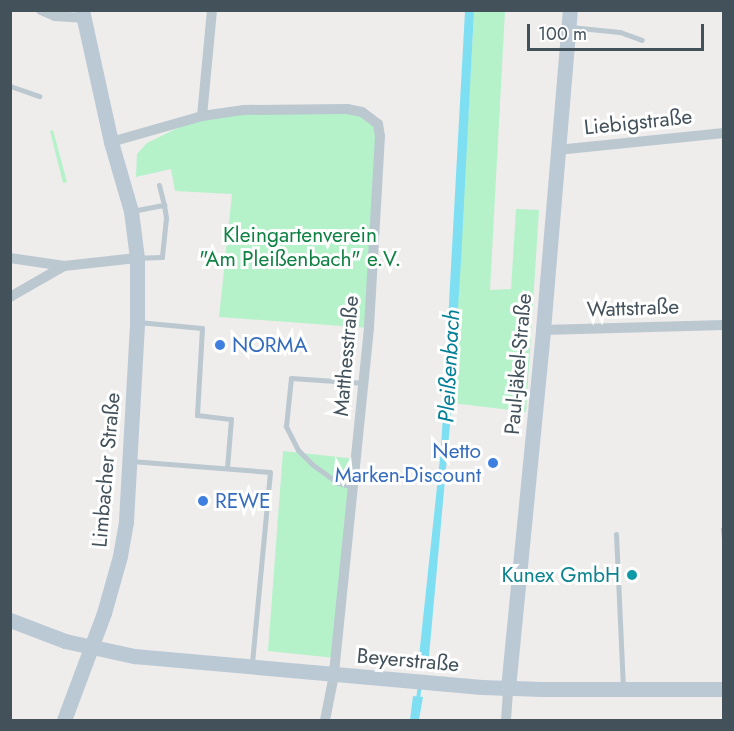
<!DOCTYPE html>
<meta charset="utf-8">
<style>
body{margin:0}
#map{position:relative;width:734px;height:731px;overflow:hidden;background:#efecec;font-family:Jost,sans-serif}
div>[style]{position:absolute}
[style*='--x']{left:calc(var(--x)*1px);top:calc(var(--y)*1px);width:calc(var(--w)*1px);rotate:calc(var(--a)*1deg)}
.green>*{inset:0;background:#b5f2ca}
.water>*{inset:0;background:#7fdff2}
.stream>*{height:4px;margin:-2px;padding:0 2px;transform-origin:2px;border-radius:2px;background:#7fdff2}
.lane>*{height:5px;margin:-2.5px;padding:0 2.5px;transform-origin:2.5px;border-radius:2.5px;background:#bbc8d0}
.street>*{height:10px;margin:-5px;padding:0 5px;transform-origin:5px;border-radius:5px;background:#bbc8d0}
.secondary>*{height:15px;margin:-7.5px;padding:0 7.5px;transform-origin:7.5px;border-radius:7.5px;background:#bbc9d5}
.dots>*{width:16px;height:16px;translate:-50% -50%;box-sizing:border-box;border:3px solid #fff;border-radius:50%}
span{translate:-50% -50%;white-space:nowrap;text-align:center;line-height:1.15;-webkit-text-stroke:6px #fff;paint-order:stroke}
.street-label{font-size:21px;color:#43515b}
.park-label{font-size:21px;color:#0f8143}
.shop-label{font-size:21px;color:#366cbe}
.left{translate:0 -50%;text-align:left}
.right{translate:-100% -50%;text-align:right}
.culture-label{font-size:21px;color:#0d838f}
.water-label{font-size:22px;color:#038098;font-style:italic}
.frame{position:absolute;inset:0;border:12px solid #43515b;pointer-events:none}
.scale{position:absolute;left:527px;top:24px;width:177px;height:27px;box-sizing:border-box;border:3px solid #43515b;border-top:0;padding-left:8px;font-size:18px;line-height:21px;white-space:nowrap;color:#43515b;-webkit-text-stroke:4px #fff;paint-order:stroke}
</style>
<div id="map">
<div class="green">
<div style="clip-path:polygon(474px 11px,505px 11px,490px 290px,511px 289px,516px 209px,539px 210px,526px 412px,452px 403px)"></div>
<div style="clip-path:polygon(347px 109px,378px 124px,369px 328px,219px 317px,232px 194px,175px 191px,171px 169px,136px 177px,137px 154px,147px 143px,202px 116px)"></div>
<div style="clip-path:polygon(53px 130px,67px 182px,63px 183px,50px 131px)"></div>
<div style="clip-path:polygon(283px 451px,357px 459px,335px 658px,268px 651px)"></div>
</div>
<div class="water">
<div style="clip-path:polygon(465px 11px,474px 11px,461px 261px,452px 403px,428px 667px,418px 666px,441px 449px)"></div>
<div style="clip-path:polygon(413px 696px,423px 697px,419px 720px,410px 720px)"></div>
</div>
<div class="stream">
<div style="--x:418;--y:700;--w:16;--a:-83"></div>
</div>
<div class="lane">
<div style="--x:570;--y:27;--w:50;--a:5.7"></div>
<div style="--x:620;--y:32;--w:23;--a:20"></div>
<div style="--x:10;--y:86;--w:31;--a:19"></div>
<div style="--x:159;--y:185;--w:21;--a:76"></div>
<div style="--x:132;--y:211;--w:33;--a:-11"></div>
<div style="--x:164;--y:205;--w:13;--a:81"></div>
<div style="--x:166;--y:218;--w:39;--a:96"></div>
<div style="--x:162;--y:257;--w:23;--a:178"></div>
<div style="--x:138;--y:322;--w:64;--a:5.4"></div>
<div style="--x:202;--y:328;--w:87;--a:93.3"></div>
<div style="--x:197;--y:415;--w:34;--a:7"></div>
<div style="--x:231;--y:419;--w:49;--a:94.7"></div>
<div style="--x:131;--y:461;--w:139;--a:4.5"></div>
<div style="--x:270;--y:472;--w:193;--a:95.4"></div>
<div style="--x:354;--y:487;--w:16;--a:-166"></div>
<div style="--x:338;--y:483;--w:32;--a:-144"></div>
<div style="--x:312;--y:464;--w:20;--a:-135"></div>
<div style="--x:298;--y:450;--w:27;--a:-117"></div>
<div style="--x:286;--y:426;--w:48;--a:-84.1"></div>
<div style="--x:291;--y:378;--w:73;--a:3.9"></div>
<div style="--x:723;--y:529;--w:10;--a:84"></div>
<div style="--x:616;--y:534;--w:153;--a:87.4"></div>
</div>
<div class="street">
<div style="--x:41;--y:10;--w:15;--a:23"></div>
<div style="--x:55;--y:16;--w:27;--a:4"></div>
<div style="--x:202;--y:116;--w:106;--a:-84.6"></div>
<div style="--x:111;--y:142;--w:95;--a:-15.9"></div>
<div style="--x:202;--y:116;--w:41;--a:-8.3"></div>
<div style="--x:243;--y:110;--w:104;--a:-0.6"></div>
<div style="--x:347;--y:109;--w:15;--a:11"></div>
<div style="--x:362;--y:112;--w:20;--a:37"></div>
<div style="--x:378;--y:124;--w:12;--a:81"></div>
<div style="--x:380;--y:136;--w:192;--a:93.3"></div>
<div style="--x:369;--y:328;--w:349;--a:95.8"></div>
<div style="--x:334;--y:675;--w:46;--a:101.3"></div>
<div style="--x:557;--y:150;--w:168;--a:-5.8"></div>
<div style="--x:10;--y:258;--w:55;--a:8.4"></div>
<div style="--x:64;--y:266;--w:73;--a:-6.3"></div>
<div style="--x:10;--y:297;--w:62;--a:-29.9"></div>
<div style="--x:543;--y:330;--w:181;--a:-1.6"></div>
<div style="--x:506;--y:720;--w:32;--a:-86"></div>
</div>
<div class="secondary">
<div style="--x:10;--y:620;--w:59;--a:20.9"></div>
<div style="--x:65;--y:641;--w:71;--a:12.3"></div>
<div style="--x:134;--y:656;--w:349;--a:5.1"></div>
<div style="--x:482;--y:687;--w:59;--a:1.9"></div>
<div style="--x:541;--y:689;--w:183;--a:0"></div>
<div style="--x:508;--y:688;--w:360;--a:-84.4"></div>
<div style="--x:543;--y:330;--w:321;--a:-85.2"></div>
<div style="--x:64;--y:720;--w:114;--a:-69.5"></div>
<div style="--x:104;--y:613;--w:59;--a:-74.3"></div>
<div style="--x:120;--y:556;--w:36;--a:-80"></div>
<div style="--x:126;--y:521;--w:199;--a:-86.8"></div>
<div style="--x:137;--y:322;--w:64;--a:-90"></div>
<div style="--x:137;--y:258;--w:47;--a:-97.3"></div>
<div style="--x:131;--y:211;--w:72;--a:-106.2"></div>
<div style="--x:111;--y:142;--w:135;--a:-102.4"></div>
</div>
<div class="dots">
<div style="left:220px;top:345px;background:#3f7fe0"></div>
<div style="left:493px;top:463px;background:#3f7fe0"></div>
<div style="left:203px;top:501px;background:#3f7fe0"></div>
<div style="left:632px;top:575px;background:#0f9aa8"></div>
</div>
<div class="street-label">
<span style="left:638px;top:122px;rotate:-6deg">Liebigstraße</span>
<span style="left:633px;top:308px;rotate:-2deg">Wattstraße</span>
<span style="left:346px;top:356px;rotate:-85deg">Matthesstraße</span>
<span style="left:518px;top:364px;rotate:-85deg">Paul-Jäkel-Straße</span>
<span style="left:106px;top:470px;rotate:-85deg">Limbacher Straße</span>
<span style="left:408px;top:660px;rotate:5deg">Beyerstraße</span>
</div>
<div class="park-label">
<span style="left:300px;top:247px">Kleingartenverein<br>"Am Pleißenbach" e.V.</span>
</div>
<div class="shop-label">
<span class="left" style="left:232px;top:345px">NORMA</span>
<span class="right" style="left:481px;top:463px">Netto<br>Marken-Discount</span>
<span class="left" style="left:215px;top:501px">REWE</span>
</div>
<div class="culture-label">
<span class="right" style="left:620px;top:575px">Kunex GmbH</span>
</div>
<div class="water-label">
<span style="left:449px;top:366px;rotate:-87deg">Pleißenbach</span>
</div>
<div class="frame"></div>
<div class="scale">100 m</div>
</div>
